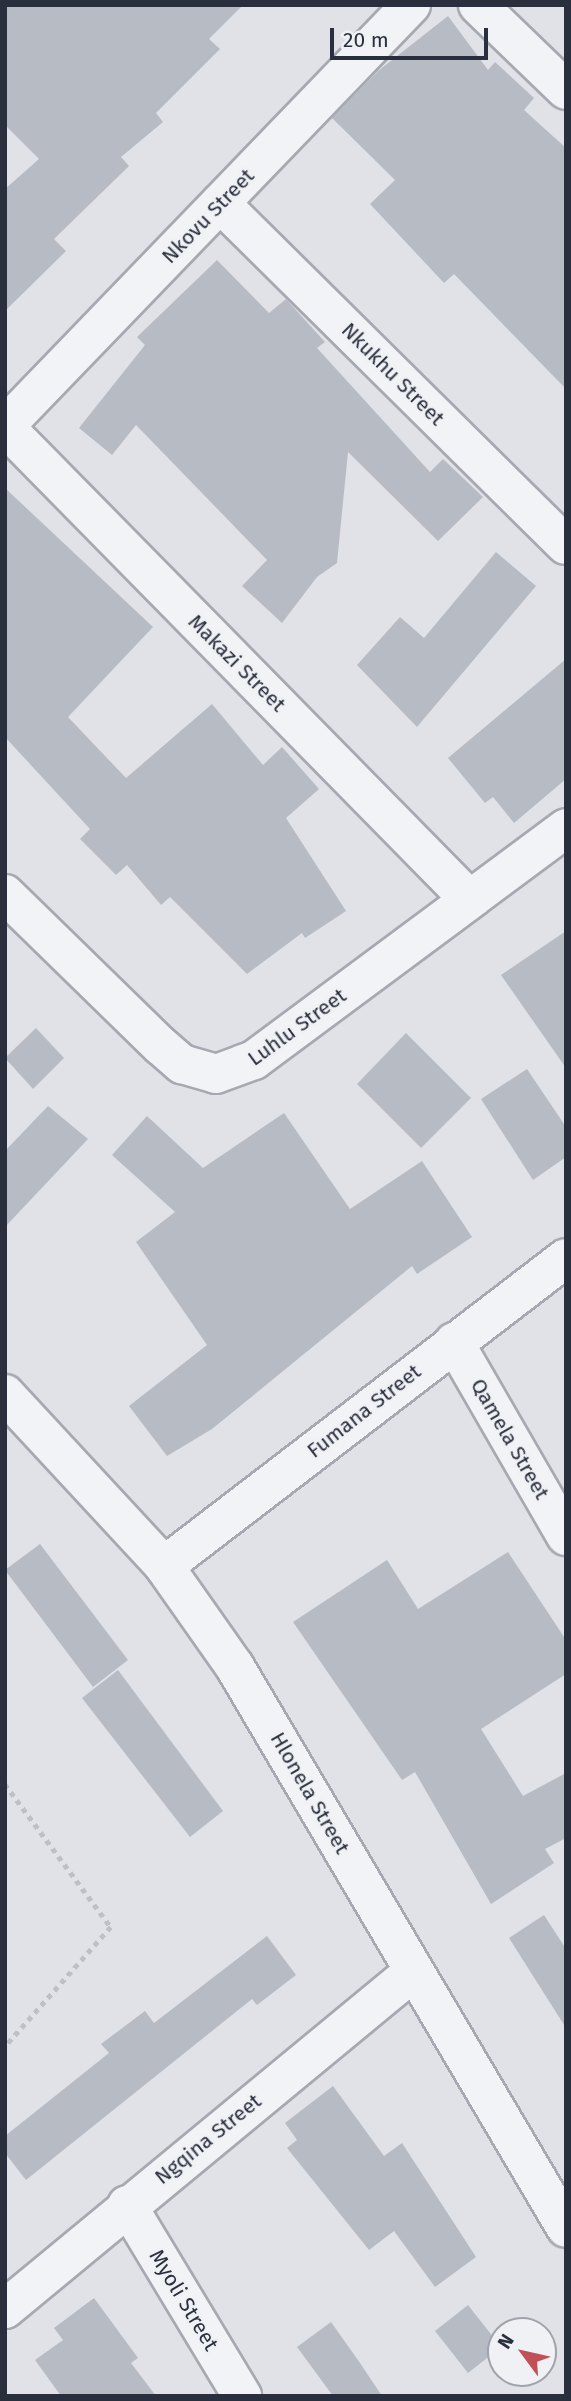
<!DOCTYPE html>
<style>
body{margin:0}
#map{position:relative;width:571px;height:2401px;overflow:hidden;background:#e0e2e7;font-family:"Fira Sans",sans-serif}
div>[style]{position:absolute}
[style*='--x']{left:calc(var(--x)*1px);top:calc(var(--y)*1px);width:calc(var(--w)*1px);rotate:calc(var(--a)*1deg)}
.building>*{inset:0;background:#b7bbc4}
.path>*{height:4.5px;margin-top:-2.25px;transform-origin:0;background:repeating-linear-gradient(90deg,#bec0c6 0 5px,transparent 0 10px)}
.roads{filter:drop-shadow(2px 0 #a6a9b1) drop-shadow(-2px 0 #a6a9b1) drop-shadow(0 2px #a6a9b1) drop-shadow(0 -2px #a6a9b1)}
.minor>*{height:38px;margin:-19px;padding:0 19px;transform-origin:19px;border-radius:19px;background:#f2f3f6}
span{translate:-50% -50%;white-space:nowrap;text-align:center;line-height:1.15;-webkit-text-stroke:5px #eff1f5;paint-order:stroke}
.street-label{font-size:21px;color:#2a2f3d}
.frame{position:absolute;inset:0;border:7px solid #2a2f3d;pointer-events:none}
.north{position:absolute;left:487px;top:2317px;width:70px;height:70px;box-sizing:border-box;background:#eff1f5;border:2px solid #a0a3ab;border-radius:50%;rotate:303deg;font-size:19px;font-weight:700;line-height:28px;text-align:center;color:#2a2f3d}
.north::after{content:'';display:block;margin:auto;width:24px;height:32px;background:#c15057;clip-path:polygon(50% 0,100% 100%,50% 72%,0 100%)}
.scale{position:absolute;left:330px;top:28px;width:158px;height:32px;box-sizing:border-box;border:4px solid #2a2f3d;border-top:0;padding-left:9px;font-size:21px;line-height:24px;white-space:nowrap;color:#2a2f3d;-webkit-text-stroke:5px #eff1f5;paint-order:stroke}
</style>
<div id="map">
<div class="building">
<div style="clip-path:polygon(5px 5px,243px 5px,209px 39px,220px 49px,156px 113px,163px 122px,121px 157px,129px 166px,54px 239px,66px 251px,5px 311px,5px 189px,39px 159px,5px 125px)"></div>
<div style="clip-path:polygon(448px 16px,488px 70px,495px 62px,534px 98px,524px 110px,566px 148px,566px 389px,454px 274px,444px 283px,370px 204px,395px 180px,332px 118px,378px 71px)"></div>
<div style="clip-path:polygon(217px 260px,269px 313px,286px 299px,325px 342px,317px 348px,430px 472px,443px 459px,483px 497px,438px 541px,348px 452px,337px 563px,317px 577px,282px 623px,242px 586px,267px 560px,136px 425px,112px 455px,79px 428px,145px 345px,137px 337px)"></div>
<div style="clip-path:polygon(5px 488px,153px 627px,68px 717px,126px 778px,212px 704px,263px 765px,282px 747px,319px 789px,286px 818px,346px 911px,305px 938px,302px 933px,247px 974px,170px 897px,161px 905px,127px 865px,116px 875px,80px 839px,90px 829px,5px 737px)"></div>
<div style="clip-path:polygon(496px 552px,536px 586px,417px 727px,357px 665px,400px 617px,424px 638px)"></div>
<div style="clip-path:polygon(566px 659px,566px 779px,514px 823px,493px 797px,485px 803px,448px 758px)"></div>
<div style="clip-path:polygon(566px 931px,566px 1068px,501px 975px)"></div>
<div style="clip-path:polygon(36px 1028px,64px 1058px,33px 1089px,5px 1058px)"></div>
<div style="clip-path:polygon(406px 1033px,471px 1098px,421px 1148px,357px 1084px)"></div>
<div style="clip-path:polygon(527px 1069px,566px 1127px,566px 1157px,533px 1180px,481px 1099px)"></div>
<div style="clip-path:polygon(48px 1106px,88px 1139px,5px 1227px,5px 1151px)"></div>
<div style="clip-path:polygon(284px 1113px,350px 1209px,422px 1161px,472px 1237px,417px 1274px,412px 1266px,212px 1429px,167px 1456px,129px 1406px,207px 1345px,136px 1242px,175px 1212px,112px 1155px,147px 1116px,203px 1168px)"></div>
<div style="clip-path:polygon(40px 1544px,128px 1660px,93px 1687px,5px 1570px)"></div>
<div style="clip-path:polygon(508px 1552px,566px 1640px,566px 1674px,481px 1729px,523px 1796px,566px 1773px,566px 1838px,545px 1849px,554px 1863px,491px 1904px,415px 1772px,402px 1780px,293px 1622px,387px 1560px,418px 1609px)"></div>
<div style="clip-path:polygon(118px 1670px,223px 1811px,190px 1837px,82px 1698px)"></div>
<div style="clip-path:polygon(544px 1915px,566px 1949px,566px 2028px,509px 1938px)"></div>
<div style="clip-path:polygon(267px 1936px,296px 1975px,257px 2005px,252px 1999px,26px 2180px,5px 2153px,5px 2136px,109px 2053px,101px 2044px,145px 2011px,154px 2023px)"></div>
<div style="clip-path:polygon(333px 2086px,384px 2156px,402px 2143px,476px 2257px,435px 2287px,394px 2231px,369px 2250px,287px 2148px,297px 2140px,285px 2123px)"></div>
<div style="clip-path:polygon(94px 2298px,138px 2358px,131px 2363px,156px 2396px,61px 2396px,35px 2360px,63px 2340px,54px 2328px)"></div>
<div style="clip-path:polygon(468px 2305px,501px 2347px,468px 2373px,435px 2331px)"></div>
<div style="clip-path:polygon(331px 2322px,360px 2363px,382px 2396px,333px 2396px,297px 2347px)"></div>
</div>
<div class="path">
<div style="--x:5;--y:1784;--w:178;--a:53.5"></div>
<div style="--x:111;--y:1927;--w:160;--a:131.5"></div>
</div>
<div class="roads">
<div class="minor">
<div style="--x:478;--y:5;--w:122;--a:44"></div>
<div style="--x:220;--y:203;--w:486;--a:44.7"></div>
<div style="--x:5;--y:426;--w:585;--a:-46.04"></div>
<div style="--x:5;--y:427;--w:662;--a:45.49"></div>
<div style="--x:5;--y:894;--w:218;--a:44.3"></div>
<div style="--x:161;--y:1046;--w:28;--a:41"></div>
<div style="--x:182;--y:1064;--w:35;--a:16"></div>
<div style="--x:216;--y:1074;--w:40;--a:-20.2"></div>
<div style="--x:254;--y:1060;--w:389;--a:-36.6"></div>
<div style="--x:454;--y:1342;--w:224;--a:60"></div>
<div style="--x:5;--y:1394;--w:234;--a:47.2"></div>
<div style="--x:164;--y:1566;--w:123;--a:54.9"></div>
<div style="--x:235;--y:1667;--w:651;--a:59.46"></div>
<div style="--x:164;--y:1566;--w:506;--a:-37.46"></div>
<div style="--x:127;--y:2205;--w:223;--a:58.9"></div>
<div style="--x:5;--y:2309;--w:529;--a:-39.56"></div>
</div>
</div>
<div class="street-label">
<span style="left:208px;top:216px;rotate:-46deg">Nkovu Street</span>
<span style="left:393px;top:374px;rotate:45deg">Nkukhu Street</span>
<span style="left:237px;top:663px;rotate:45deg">Makazi Street</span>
<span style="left:297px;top:1027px;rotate:-36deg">Luhlu Street</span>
<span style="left:364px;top:1411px;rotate:-38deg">Fumana Street</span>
<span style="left:510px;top:1439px;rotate:60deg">Qamela Street</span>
<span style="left:310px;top:1793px;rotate:60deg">Hlonela Street</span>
<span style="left:208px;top:2139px;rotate:-39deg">Ngqina Street</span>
<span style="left:184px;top:2300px;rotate:59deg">Myoli Street</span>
</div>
<div class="frame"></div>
<div class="north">N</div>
<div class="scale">20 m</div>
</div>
